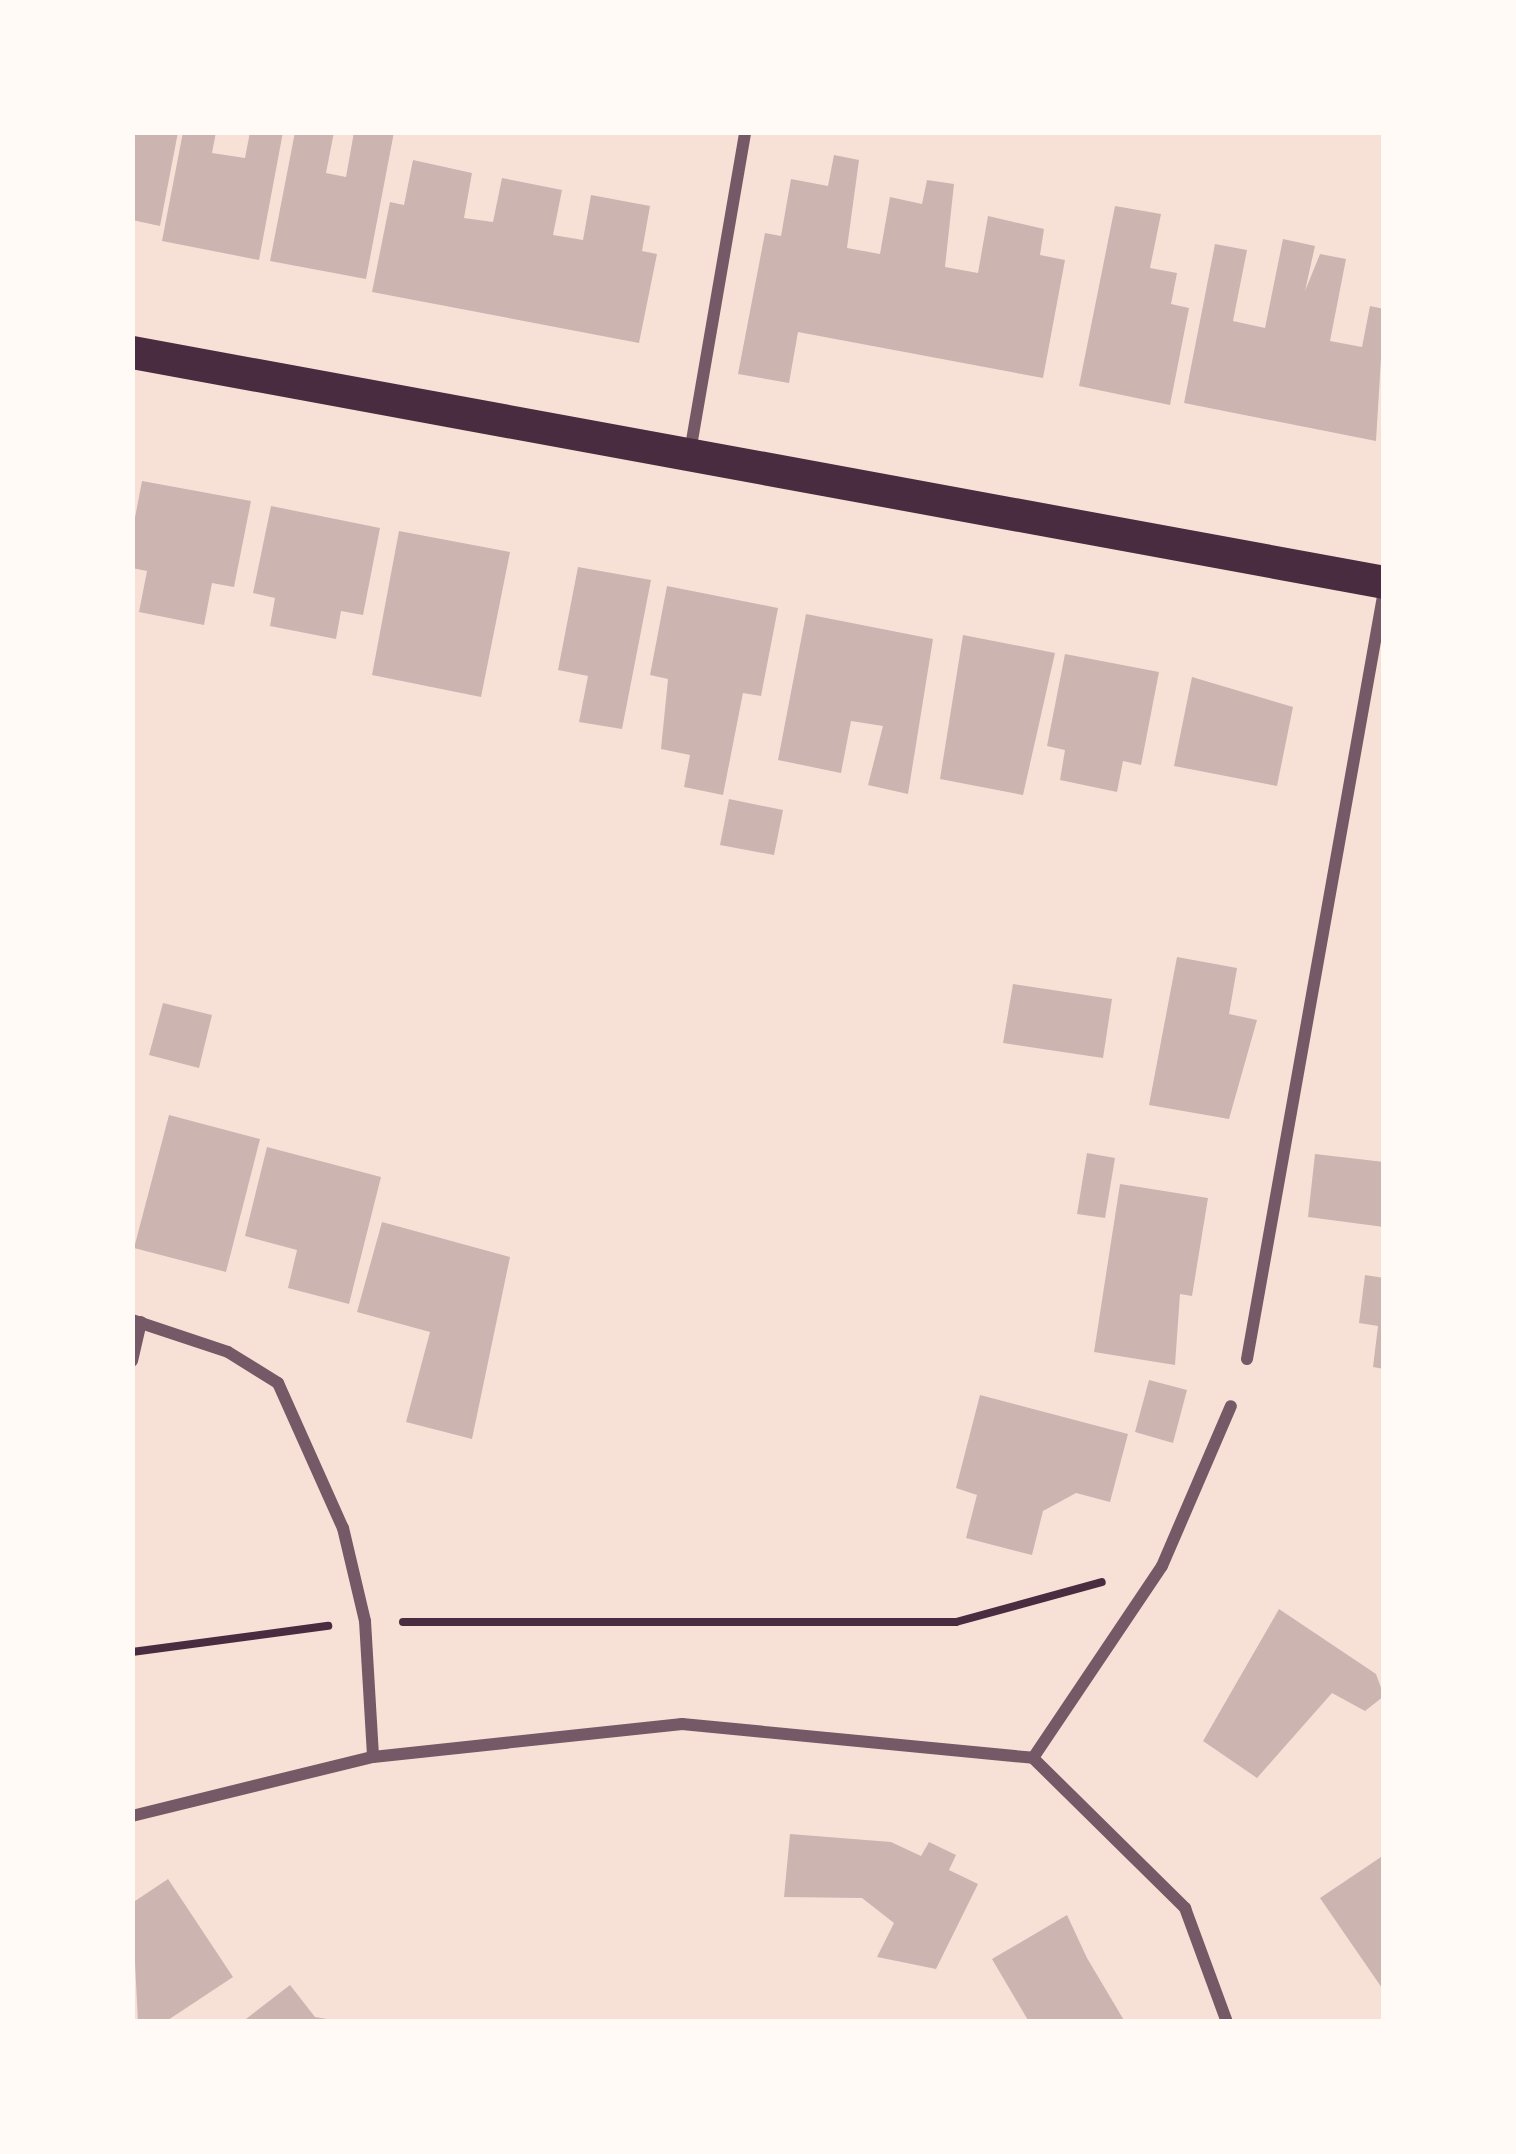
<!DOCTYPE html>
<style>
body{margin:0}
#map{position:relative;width:1516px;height:2154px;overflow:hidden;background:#f7e1d7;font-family:"Roboto Serif",serif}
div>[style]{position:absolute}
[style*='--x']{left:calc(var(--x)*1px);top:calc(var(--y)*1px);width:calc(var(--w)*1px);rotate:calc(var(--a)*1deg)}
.building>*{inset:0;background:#ccb4b1}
.path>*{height:8px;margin:-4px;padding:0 4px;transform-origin:4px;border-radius:4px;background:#4a2c40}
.minor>*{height:12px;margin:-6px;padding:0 6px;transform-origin:6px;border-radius:6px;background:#755966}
.trunk>*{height:33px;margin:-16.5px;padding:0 16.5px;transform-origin:16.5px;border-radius:16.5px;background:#4a2c40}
span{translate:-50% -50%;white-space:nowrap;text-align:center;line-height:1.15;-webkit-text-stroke:9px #fffaf5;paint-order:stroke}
.frame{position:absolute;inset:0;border:135px solid #fffaf5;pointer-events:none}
</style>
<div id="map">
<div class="building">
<div style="clip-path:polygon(132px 132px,178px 132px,160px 226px,132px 220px)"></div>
<div style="clip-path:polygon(183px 132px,216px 132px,212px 153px,245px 158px,250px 132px,283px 132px,259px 260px,162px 241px)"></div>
<div style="clip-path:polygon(295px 132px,334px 132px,326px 173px,346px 177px,354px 132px,394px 132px,366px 279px,270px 261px)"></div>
<div style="clip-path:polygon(834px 155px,859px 160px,847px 248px,880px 254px,890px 197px,922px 204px,927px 180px,954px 184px,945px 267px,978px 273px,988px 216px,1044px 229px,1040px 255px,1065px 260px,1043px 378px,798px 332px,789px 383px,738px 374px,765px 233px,781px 236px,791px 179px,828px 186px)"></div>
<div style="clip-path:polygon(413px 160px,472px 173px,464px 218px,493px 222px,502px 178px,562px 190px,553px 235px,583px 240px,591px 195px,650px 206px,642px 251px,657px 254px,639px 343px,372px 292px,390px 202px,404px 205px)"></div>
<div style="clip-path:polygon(1115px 206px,1161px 214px,1150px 268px,1177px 273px,1171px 304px,1189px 308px,1170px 405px,1079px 386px)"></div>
<div style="clip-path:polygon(1283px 239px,1315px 246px,1305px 291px,1320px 254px,1346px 259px,1330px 341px,1362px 347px,1370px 306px,1384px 309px,1376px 441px,1184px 403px,1215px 244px,1247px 250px,1233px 321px,1265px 328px)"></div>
<div style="clip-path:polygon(142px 481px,251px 501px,234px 587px,212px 583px,204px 625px,139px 612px,147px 571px,132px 568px,132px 533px)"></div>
<div style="clip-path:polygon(271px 506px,380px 528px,363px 615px,341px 611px,336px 639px,270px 626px,275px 598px,253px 593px)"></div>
<div style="clip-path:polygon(399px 531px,510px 552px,481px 697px,372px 675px)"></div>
<div style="clip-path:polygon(578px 567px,651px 580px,622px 729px,579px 722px,588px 676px,558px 670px)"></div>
<div style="clip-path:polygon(667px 586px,778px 608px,761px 696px,743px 693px,723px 795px,684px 787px,690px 755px,661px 749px,668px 679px,650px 675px)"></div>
<div style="clip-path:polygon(806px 614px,933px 639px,908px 794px,868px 785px,883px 726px,851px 721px,841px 773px,778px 760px)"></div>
<div style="clip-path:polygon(963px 635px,1055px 653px,1023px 795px,940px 779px)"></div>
<div style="clip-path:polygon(1065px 654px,1159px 672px,1141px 765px,1123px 761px,1117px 792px,1060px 780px,1065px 750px,1047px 746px)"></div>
<div style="clip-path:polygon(1192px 677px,1293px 707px,1277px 786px,1174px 766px)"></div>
<div style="clip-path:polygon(729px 799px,783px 810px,774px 855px,720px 845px)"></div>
<div style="clip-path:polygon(1177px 957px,1237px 968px,1229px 1014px,1257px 1020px,1229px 1119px,1149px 1105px)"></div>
<div style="clip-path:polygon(1013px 984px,1112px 999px,1103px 1058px,1003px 1043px)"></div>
<div style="clip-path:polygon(163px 1003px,212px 1015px,199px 1068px,149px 1055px)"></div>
<div style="clip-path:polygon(169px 1115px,260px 1139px,226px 1272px,134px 1248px)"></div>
<div style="clip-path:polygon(267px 1147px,381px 1177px,349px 1304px,288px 1288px,297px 1250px,245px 1236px)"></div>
<div style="clip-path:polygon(1087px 1153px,1115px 1158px,1105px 1218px,1077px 1214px)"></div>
<div style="clip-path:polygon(1315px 1154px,1384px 1162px,1384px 1227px,1308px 1217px)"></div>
<div style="clip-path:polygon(1120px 1184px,1208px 1198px,1192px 1296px,1180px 1294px,1175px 1365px,1094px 1352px)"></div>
<div style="clip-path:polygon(382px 1222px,510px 1257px,472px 1439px,406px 1422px,430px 1332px,357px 1312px)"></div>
<div style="clip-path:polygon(1365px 1275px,1384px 1278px,1384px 1369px,1373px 1367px,1378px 1326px,1359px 1323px)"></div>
<div style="clip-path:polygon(1149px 1380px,1187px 1390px,1173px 1443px,1135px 1432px)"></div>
<div style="clip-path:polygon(980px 1395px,1128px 1434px,1110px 1502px,1076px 1493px,1043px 1511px,1032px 1555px,966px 1538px,977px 1495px,956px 1488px)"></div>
<div style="clip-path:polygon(1279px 1609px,1376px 1674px,1384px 1696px,1365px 1711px,1332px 1693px,1257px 1778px,1203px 1741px)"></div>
<div style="clip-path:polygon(790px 1834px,891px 1842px,921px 1856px,929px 1842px,956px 1855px,949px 1870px,978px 1884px,936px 1969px,877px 1957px,894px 1923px,862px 1898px,784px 1897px)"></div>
<div style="clip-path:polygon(1384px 1855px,1384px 1991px,1320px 1898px)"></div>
<div style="clip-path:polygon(168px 1879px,233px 1977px,165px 2022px,138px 2022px,132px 1903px)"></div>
<div style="clip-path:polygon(1067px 1915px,1087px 1958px,1125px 2022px,1029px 2022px,992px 1959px)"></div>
<div style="clip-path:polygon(290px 1985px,315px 2017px,345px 2022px,242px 2022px)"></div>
</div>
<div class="path">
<div style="--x:403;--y:1622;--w:553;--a:0"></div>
<div style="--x:956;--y:1622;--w:151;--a:-15.3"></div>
<div style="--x:132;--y:1652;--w:198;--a:-7.6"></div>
</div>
<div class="minor">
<div style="--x:690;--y:452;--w:325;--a:-80.2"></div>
<div style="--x:132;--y:1320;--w:101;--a:18.4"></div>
<div style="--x:228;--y:1352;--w:59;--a:31.8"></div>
<div style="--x:278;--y:1383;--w:159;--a:65.9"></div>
<div style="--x:343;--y:1528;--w:96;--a:76.7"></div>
<div style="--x:365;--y:1621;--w:136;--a:86.6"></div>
<div style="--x:1247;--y:1359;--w:780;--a:-79.89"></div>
<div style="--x:132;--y:1361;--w:40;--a:-77"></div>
<div style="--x:1033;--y:1758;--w:231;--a:-56.1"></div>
<div style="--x:1162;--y:1566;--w:174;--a:-66.7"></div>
<div style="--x:132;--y:1816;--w:248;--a:-13.8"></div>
<div style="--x:373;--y:1757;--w:311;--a:-6.1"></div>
<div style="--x:682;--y:1724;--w:353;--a:5.5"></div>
<div style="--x:1033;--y:1758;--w:214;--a:44.6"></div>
<div style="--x:1185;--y:1908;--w:121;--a:69.8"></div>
</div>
<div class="trunk">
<div style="--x:132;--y:352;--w:1273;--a:10.41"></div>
</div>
<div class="frame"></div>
</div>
